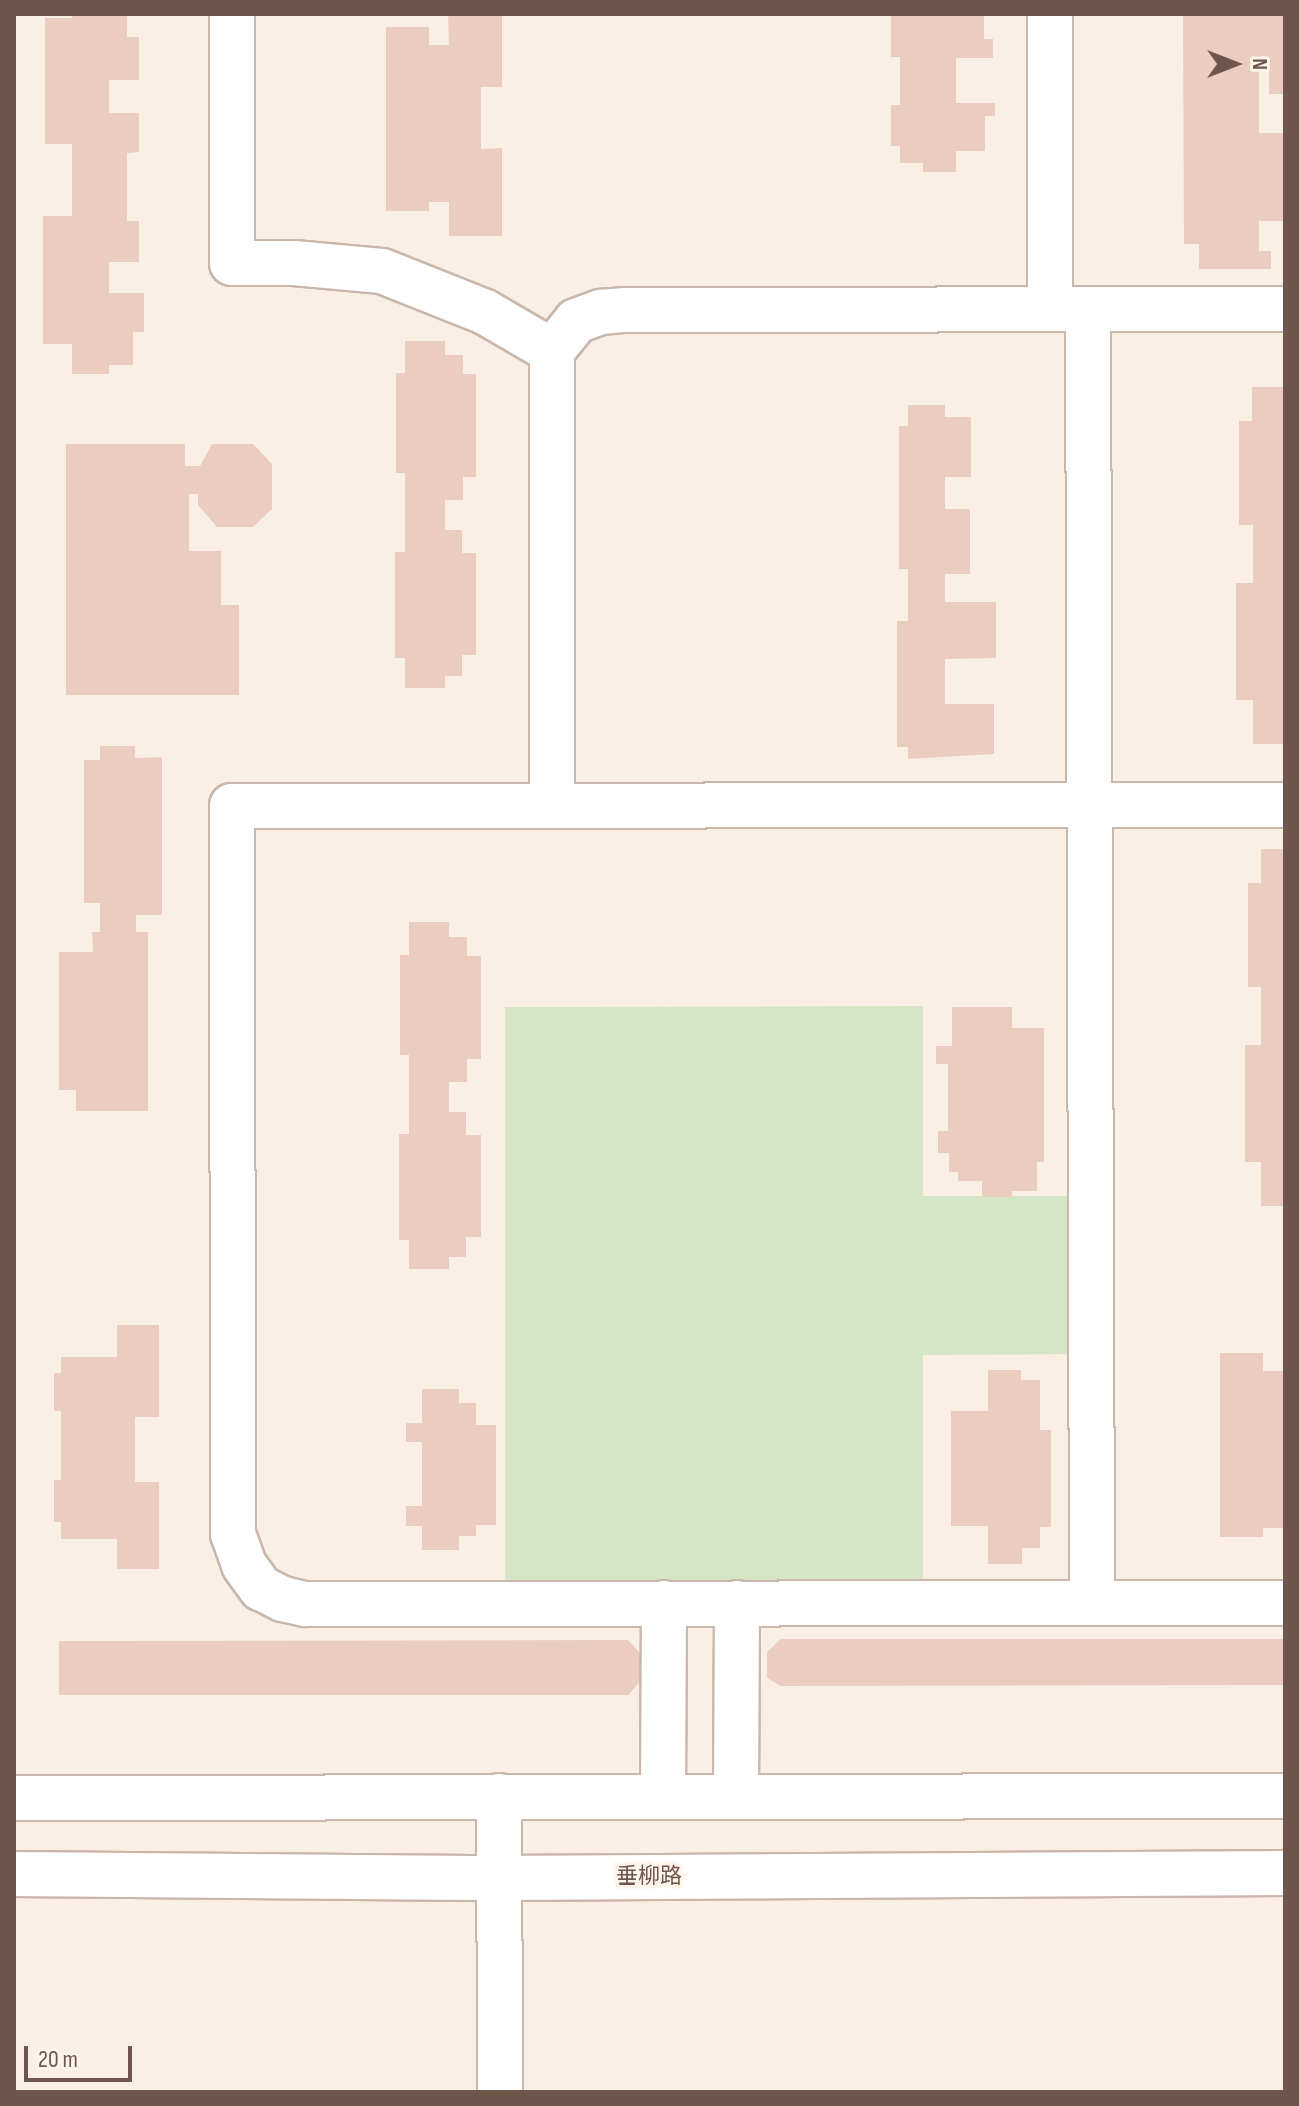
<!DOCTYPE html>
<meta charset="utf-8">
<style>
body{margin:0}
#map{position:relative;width:1299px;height:2106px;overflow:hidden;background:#f9efe5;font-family:"Sofia Sans Condensed","Noto Sans SC",sans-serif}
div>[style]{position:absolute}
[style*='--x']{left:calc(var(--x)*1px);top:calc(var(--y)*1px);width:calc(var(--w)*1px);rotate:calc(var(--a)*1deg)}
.green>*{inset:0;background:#d5e5c5}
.building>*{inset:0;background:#ebcdc0}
.roads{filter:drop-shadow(2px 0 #c9b7ac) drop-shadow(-2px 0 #c9b7ac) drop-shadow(0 2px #c9b7ac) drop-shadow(0 -2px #c9b7ac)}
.minor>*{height:44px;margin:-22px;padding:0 22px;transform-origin:22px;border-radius:22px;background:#fff}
span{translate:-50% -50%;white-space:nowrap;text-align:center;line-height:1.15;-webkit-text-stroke:7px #fdf4ea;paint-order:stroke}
.street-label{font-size:22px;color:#6f564d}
.frame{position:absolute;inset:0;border:16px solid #6f564d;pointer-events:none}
.north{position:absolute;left:1195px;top:24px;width:80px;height:80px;-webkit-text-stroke:6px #fdf4ea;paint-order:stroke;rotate:90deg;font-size:22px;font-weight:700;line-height:32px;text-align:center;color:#6f564d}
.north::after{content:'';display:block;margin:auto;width:28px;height:36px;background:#6f564d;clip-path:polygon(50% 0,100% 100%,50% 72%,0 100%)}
.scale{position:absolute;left:24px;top:2046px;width:108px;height:36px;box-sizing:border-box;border:4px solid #6f564d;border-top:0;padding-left:10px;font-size:24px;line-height:28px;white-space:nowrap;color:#6f564d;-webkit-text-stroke:6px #fdf4ea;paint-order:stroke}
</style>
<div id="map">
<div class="green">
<div style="clip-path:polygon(923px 1006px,923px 1196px,1078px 1196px,1078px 1354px,923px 1355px,923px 1583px,505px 1583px,505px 1007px)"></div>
</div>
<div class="building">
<div style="clip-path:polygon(72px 14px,127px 14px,127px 37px,139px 37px,139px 80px,109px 80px,109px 113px,139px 113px,139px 152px,127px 153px,127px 221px,139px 221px,139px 262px,109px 262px,109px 293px,144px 293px,144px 332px,133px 332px,133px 365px,109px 365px,109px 374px,72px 374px,72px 344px,43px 344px,43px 216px,72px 216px,72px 144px,45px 144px,45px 18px,72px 18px)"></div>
<div style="clip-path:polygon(448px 14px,502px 14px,502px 87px,481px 87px,481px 149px,502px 148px,502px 236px,449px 236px,449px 202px,429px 202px,429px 211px,386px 211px,386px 27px,429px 27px,429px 45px,449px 45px)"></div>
<div style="clip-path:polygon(984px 14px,984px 39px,993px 39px,993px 58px,956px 58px,956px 103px,995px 103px,995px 116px,985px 116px,985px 151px,956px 151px,956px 172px,923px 172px,923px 163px,900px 163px,900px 146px,891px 146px,891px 105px,900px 105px,900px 57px,891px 57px,891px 15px)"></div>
<div style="clip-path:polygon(1183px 14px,1285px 14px,1285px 94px,1269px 94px,1269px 64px,1259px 64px,1259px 133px,1283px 133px,1283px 221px,1259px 221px,1259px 251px,1271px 251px,1271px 269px,1199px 269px,1199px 244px,1184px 244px)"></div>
<div style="clip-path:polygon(405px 341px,445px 341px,445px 355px,463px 355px,463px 374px,476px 374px,476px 477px,463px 477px,463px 500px,445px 500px,445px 530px,462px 530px,462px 553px,476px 553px,476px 655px,462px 655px,462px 676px,445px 676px,445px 688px,405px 688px,405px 658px,395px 658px,395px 552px,405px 552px,405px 473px,396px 473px,396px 373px,405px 373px)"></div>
<div style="clip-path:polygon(1252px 387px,1285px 387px,1285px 744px,1253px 744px,1253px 700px,1236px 700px,1236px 583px,1253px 583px,1253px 525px,1239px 525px,1239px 421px,1252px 421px)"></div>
<div style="clip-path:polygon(908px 405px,945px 405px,945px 417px,971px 417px,971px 477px,945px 477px,945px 509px,970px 509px,970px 574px,945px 574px,945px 602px,996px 602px,996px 658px,945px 659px,945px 704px,994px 704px,994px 754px,908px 759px,908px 747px,897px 747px,897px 621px,908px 621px,908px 569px,899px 569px,899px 426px,908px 426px)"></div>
<div style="clip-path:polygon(66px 444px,185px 444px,185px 466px,200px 466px,212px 444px,253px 444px,272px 464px,272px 509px,253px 527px,217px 527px,198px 505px,198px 494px,189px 494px,189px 551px,221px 551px,221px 605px,239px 605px,239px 695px,66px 695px)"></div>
<div style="clip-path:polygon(100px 746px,135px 746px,135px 758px,162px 757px,162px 915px,136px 915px,136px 932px,148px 932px,148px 1111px,76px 1111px,76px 1090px,59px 1090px,59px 952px,93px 952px,92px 932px,100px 932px,100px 903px,84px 903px,84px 760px,100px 760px)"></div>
<div style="clip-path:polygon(1261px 849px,1285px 849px,1285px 1206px,1261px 1206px,1261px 1162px,1245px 1162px,1245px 1045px,1261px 1045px,1261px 987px,1248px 987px,1248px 883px,1261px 883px)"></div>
<div style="clip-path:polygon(409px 922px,449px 922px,449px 937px,467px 937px,467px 956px,481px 956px,481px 1059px,467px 1059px,467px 1082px,449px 1082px,449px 1112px,466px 1112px,466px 1135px,481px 1135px,481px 1237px,466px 1237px,466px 1257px,449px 1257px,449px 1269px,409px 1269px,409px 1240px,399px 1240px,399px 1134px,409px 1134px,409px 1055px,400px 1055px,400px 955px,409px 955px)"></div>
<div style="clip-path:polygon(952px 1007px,1012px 1007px,1012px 1028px,1044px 1028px,1044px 1162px,1037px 1162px,1037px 1191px,1012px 1191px,1012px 1197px,982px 1197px,982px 1181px,958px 1181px,958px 1172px,949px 1172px,949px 1153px,938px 1153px,938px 1131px,948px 1131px,948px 1064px,936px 1064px,936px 1046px,952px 1046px)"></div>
<div style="clip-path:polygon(117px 1325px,159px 1325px,159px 1417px,135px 1417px,135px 1482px,159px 1482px,159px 1569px,117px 1569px,117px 1539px,61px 1539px,61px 1522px,54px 1522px,54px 1480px,61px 1480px,61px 1411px,54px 1411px,54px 1373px,61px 1373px,61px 1357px,117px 1357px)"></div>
<div style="clip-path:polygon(1220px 1353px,1263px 1353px,1263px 1371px,1285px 1371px,1285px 1528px,1263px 1528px,1263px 1537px,1220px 1537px)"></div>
<div style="clip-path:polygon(988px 1370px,1021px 1370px,1021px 1380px,1040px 1380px,1040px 1430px,1051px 1430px,1051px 1527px,1040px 1527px,1040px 1548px,1022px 1548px,1022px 1564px,988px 1564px,988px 1526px,951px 1526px,951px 1411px,988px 1411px)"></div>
<div style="clip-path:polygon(422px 1389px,459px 1389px,459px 1403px,476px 1403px,476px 1425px,496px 1425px,496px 1525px,476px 1525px,476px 1536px,459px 1536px,459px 1550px,422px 1550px,422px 1526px,406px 1526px,406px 1506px,422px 1506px,422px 1442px,406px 1442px,406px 1423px,422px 1423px)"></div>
<div style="clip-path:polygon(781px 1639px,1285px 1639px,1285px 1685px,781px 1686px,767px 1678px,767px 1652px)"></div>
<div style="clip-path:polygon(628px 1640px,641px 1654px,641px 1681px,628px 1695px,59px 1695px,59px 1641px)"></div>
</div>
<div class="roads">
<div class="minor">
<div style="--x:232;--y:14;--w:249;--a:90"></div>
<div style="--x:232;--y:263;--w:62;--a:0"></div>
<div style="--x:294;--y:263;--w:88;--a:5.2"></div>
<div style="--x:382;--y:271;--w:111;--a:21.7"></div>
<div style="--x:485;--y:312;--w:78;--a:30.2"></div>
<div style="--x:1050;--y:14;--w:295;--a:90"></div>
<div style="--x:1088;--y:309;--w:1294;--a:89.82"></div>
<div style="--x:1285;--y:805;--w:1053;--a:179.95"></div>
<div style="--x:232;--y:806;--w:728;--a:89.92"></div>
<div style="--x:233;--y:1534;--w:33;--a:70"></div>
<div style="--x:244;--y:1565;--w:29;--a:54"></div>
<div style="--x:261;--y:1588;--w:25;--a:27"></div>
<div style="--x:283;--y:1599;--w:23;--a:13"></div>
<div style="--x:305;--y:1604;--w:980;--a:-0.06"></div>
<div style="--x:552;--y:806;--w:455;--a:-90"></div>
<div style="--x:552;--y:351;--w:38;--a:-51"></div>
<div style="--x:576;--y:321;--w:27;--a:-20"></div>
<div style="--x:601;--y:312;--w:24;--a:-5"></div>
<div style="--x:625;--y:310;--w:660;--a:-0.09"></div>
<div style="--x:499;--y:1796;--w:296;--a:89.8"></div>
<div style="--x:663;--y:1796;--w:193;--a:-89.7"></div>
<div style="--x:736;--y:1797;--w:194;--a:-89.7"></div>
<div style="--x:14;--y:1798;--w:1271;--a:-0.09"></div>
<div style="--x:14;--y:1874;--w:486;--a:0.5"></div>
<div style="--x:500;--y:1878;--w:785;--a:-0.36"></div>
</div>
</div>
<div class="street-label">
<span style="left:649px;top:1877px">垂柳路</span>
</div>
<div class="frame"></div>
<div class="north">N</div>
<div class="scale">20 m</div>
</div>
